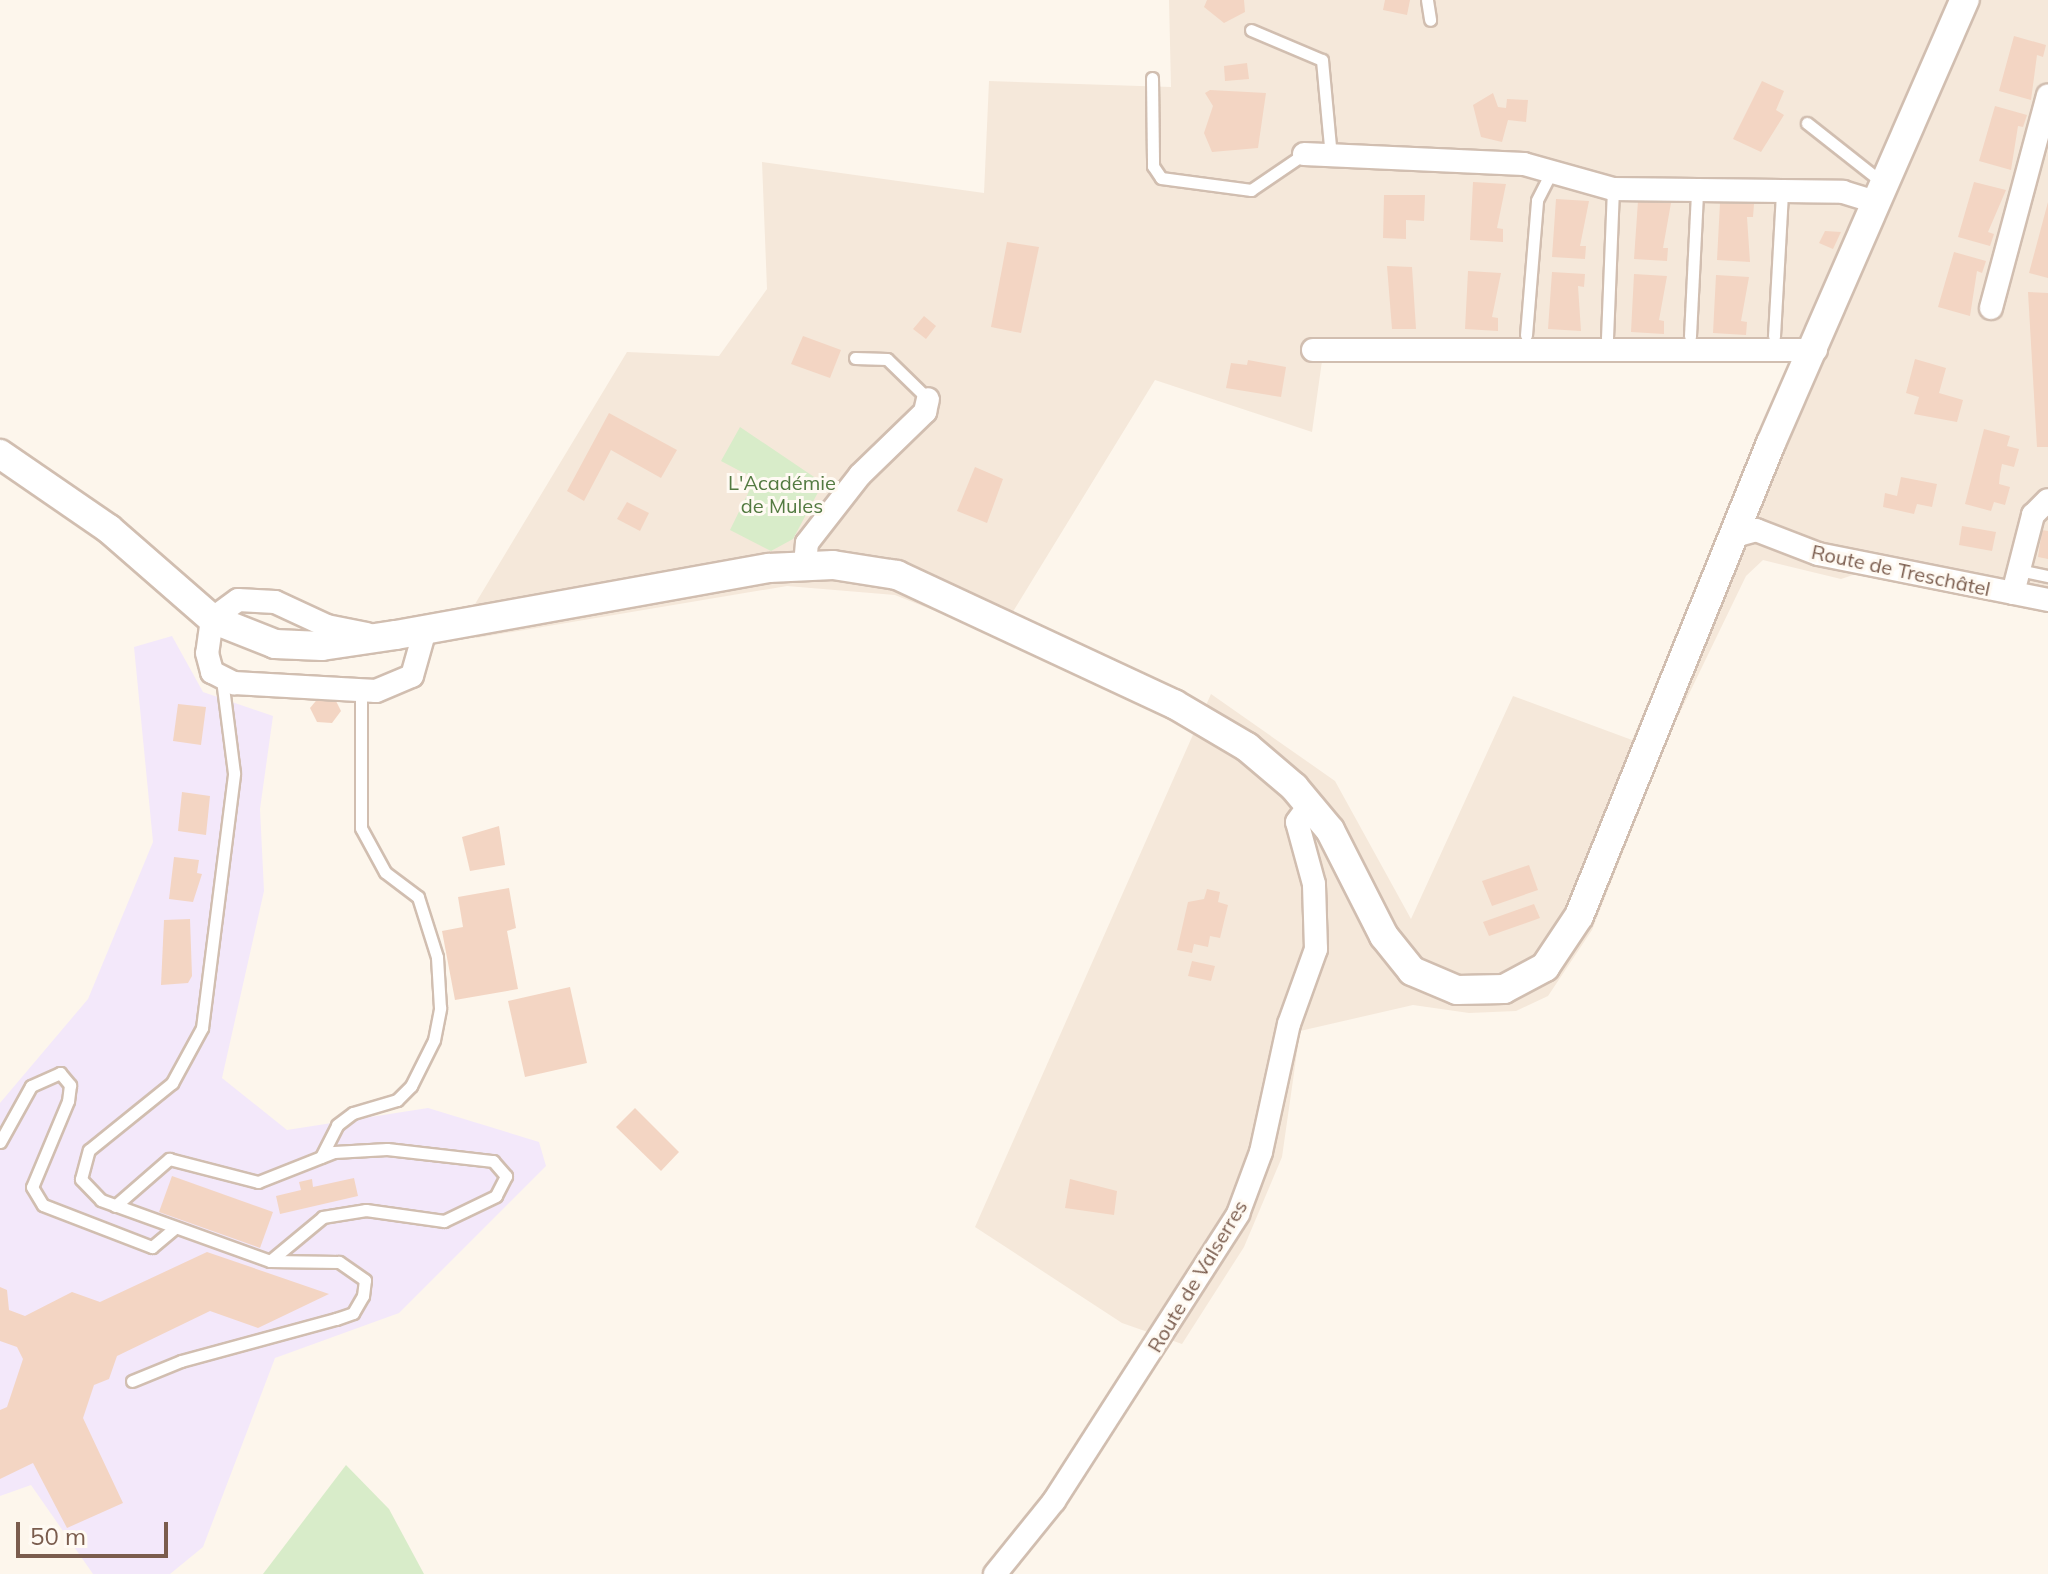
<!DOCTYPE html>
<meta charset="utf-8">
<style>
body{margin:0}
#map{position:relative;width:2048px;height:1574px;overflow:hidden;background:#fdf6ec;font-family:Mulish,sans-serif}
div>[style]{position:absolute}
[style*='--x']{left:calc(var(--x)*1px);top:calc(var(--y)*1px);width:calc(var(--w)*1px);rotate:calc(var(--a)*1deg)}
.residential>*{inset:0;background:#f5e8da}
.education>*{inset:0;background:#f3e8fa}
.green>*{inset:0;background:#d8ecc9}
.building>*{inset:0;background:#f3d5c3}
.roads{filter:drop-shadow(2px 0 #d1beb0) drop-shadow(-2px 0 #d1beb0) drop-shadow(0 2px #d1beb0) drop-shadow(0 -2px #d1beb0)}
.service>*{height:11px;margin:-5.5px;padding:0 5.5px;transform-origin:5.5px;border-radius:5.5px;background:#fff}
.minor>*{height:22px;margin:-11px;padding:0 11px;transform-origin:11px;border-radius:11px;background:#fff}
.tertiary>*{height:28px;margin:-14px;padding:0 14px;transform-origin:14px;border-radius:14px;background:#fff}
span{translate:-50% -50%;white-space:nowrap;text-align:center;line-height:1.15;-webkit-text-stroke:6px #fffaf3;paint-order:stroke}
.park-label{font-size:20px;color:#537a41}
.street-label{font-size:20px;color:#7a5c4d}
.scale{position:absolute;left:16px;top:1522px;width:152px;height:36px;box-sizing:border-box;border:4px solid #7a5c4d;border-top:0;padding-left:10px;font-size:24px;line-height:28px;white-space:nowrap;color:#7a5c4d;-webkit-text-stroke:6px #fffaf3;paint-order:stroke}
</style>
<div id="map">
<div class="residential">
<div style="clip-path:polygon(1169px 0,2048px 0,2048px 611px,1856px 574px,1841px 579px,1763px 560px,1746px 576px,1673px 727px,1592px 930px,1548px 996px,1516px 1011px,1469px 1013px,1413px 1005px,1300px 1031px,1282px 1157px,1244px 1247px,1182px 1344px,1122px 1323px,975px 1227px,1211px 694px,1335px 781px,1411px 919px,1513px 696px,1632px 740px,1793px 358px,1322px 361px,1312px 432px,1155px 380px,998px 636px,895px 595px,787px 586px,476px 638px,472px 609px,627px 352px,719px 356px,767px 289px,762px 162px,984px 193px,989px 81px,1171px 87px)"></div>
</div>
<div class="education">
<div style="clip-path:polygon(172px 636px,203px 692px,273px 716px,260px 809px,264px 891px,222px 1078px,287px 1130px,428px 1108px,539px 1142px,546px 1166px,399px 1313px,275px 1358px,203px 1547px,170px 1574px,93px 1574px,31px 1485px,0 1496px,0 1103px,88px 999px,153px 842px,134px 647px)"></div>
</div>
<div class="green">
<div style="clip-path:polygon(740px 427px,823px 483px,793px 539px,771px 551px,730px 530px,755px 479px,721px 461px)"></div>
<div style="clip-path:polygon(346px 1465px,389px 1509px,424px 1574px,263px 1574px)"></div>
</div>
<div class="building">
<div style="clip-path:polygon(1207px 0,1244px 0,1245px 12px,1224px 23px,1204px 7px)"></div>
<div style="clip-path:polygon(1385px 0,1410px 0,1407px 15px,1383px 10px)"></div>
<div style="clip-path:polygon(2014px 36px,2046px 45px,2043px 57px,2037px 55px,2031px 100px,1999px 91px)"></div>
<div style="clip-path:polygon(1247px 63px,1249px 79px,1225px 81px,1224px 66px)"></div>
<div style="clip-path:polygon(1762px 81px,1784px 91px,1776px 110px,1784px 115px,1761px 152px,1733px 139px)"></div>
<div style="clip-path:polygon(1210px 90px,1266px 93px,1258px 148px,1212px 152px,1204px 133px,1213px 106px,1205px 93px)"></div>
<div style="clip-path:polygon(1493px 93px,1498px 107px,1506px 108px,1507px 99px,1528px 100px,1526px 122px,1508px 120px,1502px 142px,1481px 137px,1473px 105px)"></div>
<div style="clip-path:polygon(1995px 106px,2027px 115px,2023px 127px,2018px 126px,2011px 170px,1979px 161px)"></div>
<div style="clip-path:polygon(1473px 182px,1506px 184px,1497px 228px,1503px 229px,1503px 242px,1470px 240px)"></div>
<div style="clip-path:polygon(1974px 182px,2006px 190px,1988px 232px,1994px 234px,1990px 246px,1958px 237px)"></div>
<div style="clip-path:polygon(1384px 195px,1425px 195px,1424px 221px,1406px 220px,1406px 239px,1383px 238px)"></div>
<div style="clip-path:polygon(1556px 199px,1589px 201px,1580px 246px,1586px 246px,1585px 259px,1552px 257px)"></div>
<div style="clip-path:polygon(1638px 201px,1671px 203px,1663px 248px,1668px 248px,1667px 261px,1634px 259px)"></div>
<div style="clip-path:polygon(2048px 202px,2048px 278px,2029px 273px)"></div>
<div style="clip-path:polygon(1720px 203px,1754px 204px,1753px 217px,1747px 217px,1750px 262px,1717px 260px)"></div>
<div style="clip-path:polygon(1825px 231px,1841px 232px,1833px 249px,1819px 243px)"></div>
<div style="clip-path:polygon(1007px 242px,1039px 247px,1021px 333px,991px 327px)"></div>
<div style="clip-path:polygon(1954px 252px,1986px 261px,1982px 273px,1977px 271px,1970px 316px,1938px 307px)"></div>
<div style="clip-path:polygon(1387px 266px,1412px 267px,1416px 329px,1392px 329px)"></div>
<div style="clip-path:polygon(1468px 271px,1501px 273px,1492px 317px,1498px 318px,1498px 331px,1465px 329px)"></div>
<div style="clip-path:polygon(1552px 272px,1585px 274px,1584px 287px,1578px 286px,1581px 331px,1548px 329px)"></div>
<div style="clip-path:polygon(1634px 274px,1667px 276px,1659px 320px,1664px 321px,1664px 334px,1631px 332px)"></div>
<div style="clip-path:polygon(1716px 275px,1749px 277px,1741px 321px,1747px 322px,1746px 335px,1713px 333px)"></div>
<div style="clip-path:polygon(2028px 292px,2048px 293px,2048px 447px,2037px 447px)"></div>
<div style="clip-path:polygon(924px 316px,936px 326px,926px 339px,913px 329px)"></div>
<div style="clip-path:polygon(803px 336px,841px 350px,830px 378px,791px 364px)"></div>
<div style="clip-path:polygon(1915px 359px,1946px 368px,1939px 393px,1963px 400px,1957px 422px,1914px 414px,1919px 397px,1906px 393px)"></div>
<div style="clip-path:polygon(1248px 360px,1286px 367px,1281px 397px,1226px 388px,1231px 363px,1247px 365px)"></div>
<div style="clip-path:polygon(609px 413px,677px 450px,661px 478px,611px 450px,584px 501px,567px 491px)"></div>
<div style="clip-path:polygon(1984px 429px,2010px 436px,2007px 446px,2019px 449px,2014px 467px,2002px 464px,2000px 474px,1999px 484px,2010px 487px,2005px 505px,1994px 502px,1991px 511px,1965px 504px)"></div>
<div style="clip-path:polygon(975px 467px,1003px 479px,987px 523px,957px 511px)"></div>
<div style="clip-path:polygon(1901px 477px,1937px 484px,1932px 507px,1917px 504px,1914px 514px,1883px 507px,1885px 493px,1897px 496px)"></div>
<div style="clip-path:polygon(627px 502px,649px 513px,640px 531px,617px 519px)"></div>
<div style="clip-path:polygon(1962px 526px,1996px 532px,1992px 551px,1959px 545px)"></div>
<div style="clip-path:polygon(2042px 530px,2048px 531px,2048px 559px,2038px 557px)"></div>
<div style="clip-path:polygon(320px 696px,334px 697px,341px 711px,332px 723px,317px 722px,310px 708px)"></div>
<div style="clip-path:polygon(178px 704px,206px 707px,201px 745px,173px 741px)"></div>
<div style="clip-path:polygon(182px 792px,210px 796px,206px 835px,178px 831px)"></div>
<div style="clip-path:polygon(499px 826px,505px 865px,470px 871px,462px 837px)"></div>
<div style="clip-path:polygon(174px 857px,199px 860px,197px 873px,202px 874px,193px 902px,169px 899px)"></div>
<div style="clip-path:polygon(1529px 865px,1538px 890px,1492px 906px,1482px 881px)"></div>
<div style="clip-path:polygon(509px 888px,516px 928px,507px 931px,518px 989px,455px 1000px,442px 931px,463px 927px,458px 897px)"></div>
<div style="clip-path:polygon(1207px 889px,1220px 892px,1218px 902px,1228px 905px,1220px 938px,1210px 936px,1208px 947px,1194px 944px,1192px 953px,1177px 950px,1188px 902px,1204px 899px)"></div>
<div style="clip-path:polygon(1534px 904px,1540px 918px,1489px 936px,1483px 922px)"></div>
<div style="clip-path:polygon(190px 919px,192px 976px,188px 983px,161px 985px,164px 920px)"></div>
<div style="clip-path:polygon(1192px 961px,1215px 966px,1211px 981px,1188px 976px)"></div>
<div style="clip-path:polygon(570px 987px,587px 1063px,525px 1077px,508px 1001px)"></div>
<div style="clip-path:polygon(635px 1108px,679px 1152px,661px 1171px,616px 1127px)"></div>
<div style="clip-path:polygon(172px 1176px,273px 1212px,260px 1248px,159px 1212px)"></div>
<div style="clip-path:polygon(354px 1178px,358px 1196px,280px 1214px,276px 1196px,301px 1190px,299px 1182px,312px 1179px,313px 1187px)"></div>
<div style="clip-path:polygon(1070px 1179px,1117px 1191px,1114px 1215px,1065px 1208px)"></div>
<div style="clip-path:polygon(207px 1252px,329px 1294px,258px 1328px,210px 1311px,117px 1356px,109px 1379px,94px 1385px,83px 1418px,123px 1503px,67px 1528px,33px 1463px,0 1479px,0 1410px,7px 1407px,23px 1359px,17px 1347px,0 1341px,0 1287px,7px 1290px,9px 1310px,25px 1316px,72px 1292px,100px 1302px)"></div>
</div>
<div class="roads">
<div class="service">
<div style="--x:1427;--y:0;--w:20;--a:81"></div>
<div style="--x:1251;--y:30;--w:77;--a:22.9"></div>
<div style="--x:1322;--y:60;--w:97;--a:84.7"></div>
<div style="--x:1152;--y:78;--w:88;--a:89.3"></div>
<div style="--x:1153;--y:166;--w:14;--a:56"></div>
<div style="--x:1161;--y:178;--w:91;--a:7.6"></div>
<div style="--x:1251;--y:190;--w:64;--a:-34.2"></div>
<div style="--x:1807;--y:123;--w:97;--a:38.3"></div>
<div style="--x:1526;--y:335;--w:135;--a:-85.3"></div>
<div style="--x:1537;--y:200;--w:30;--a:-63"></div>
<div style="--x:1690;--y:336;--w:143;--a:-87.2"></div>
<div style="--x:1774;--y:336;--w:143;--a:-86.8"></div>
<div style="--x:1607;--y:338;--w:149;--a:-87.7"></div>
<div style="--x:855;--y:358;--w:32;--a:2"></div>
<div style="--x:887;--y:359;--w:57;--a:44.3"></div>
<div style="--x:2019;--y:570;--w:30;--a:12"></div>
<div style="--x:0;--y:1142;--w:64;--a:-61"></div>
<div style="--x:31;--y:1086;--w:32;--a:-24"></div>
<div style="--x:60;--y:1073;--w:16;--a:50"></div>
<div style="--x:70;--y:1085;--w:16;--a:97"></div>
<div style="--x:68;--y:1101;--w:93;--a:112.7"></div>
<div style="--x:32;--y:1187;--w:21;--a:59"></div>
<div style="--x:43;--y:1205;--w:117;--a:21.1"></div>
<div style="--x:152;--y:1247;--w:30;--a:-40"></div>
<div style="--x:321;--y:1157;--w:36;--a:-63"></div>
<div style="--x:337;--y:1125;--w:20;--a:-37"></div>
<div style="--x:353;--y:1113;--w:46;--a:-16.5"></div>
<div style="--x:397;--y:1100;--w:20;--a:-45"></div>
<div style="--x:411;--y:1086;--w:51;--a:-63.4"></div>
<div style="--x:434;--y:1040;--w:33;--a:-79"></div>
<div style="--x:440;--y:1008;--w:51;--a:-93.4"></div>
<div style="--x:437;--y:957;--w:63;--a:-107.6"></div>
<div style="--x:418;--y:897;--w:41;--a:-142.9"></div>
<div style="--x:385;--y:872;--w:50;--a:-118.6"></div>
<div style="--x:361;--y:828;--w:137;--a:-90"></div>
<div style="--x:115;--y:1206;--w:72;--a:-41"></div>
<div style="--x:169;--y:1159;--w:92;--a:14.5"></div>
<div style="--x:258;--y:1182;--w:82;--a:-21.5"></div>
<div style="--x:334;--y:1152;--w:53;--a:-3.2"></div>
<div style="--x:387;--y:1149;--w:107;--a:6.5"></div>
<div style="--x:493;--y:1161;--w:20;--a:49"></div>
<div style="--x:506;--y:1176;--w:22;--a:117"></div>
<div style="--x:496;--y:1196;--w:58;--a:154.3"></div>
<div style="--x:444;--y:1221;--w:79;--a:-172"></div>
<div style="--x:366;--y:1210;--w:44;--a:170.8"></div>
<div style="--x:323;--y:1217;--w:69;--a:140.3"></div>
<div style="--x:132;--y:1381;--w:53;--a:-22.2"></div>
<div style="--x:181;--y:1361;--w:161;--a:-15.2"></div>
<div style="--x:336;--y:1319;--w:18;--a:-19"></div>
<div style="--x:353;--y:1313;--w:20;--a:-60"></div>
<div style="--x:363;--y:1296;--w:16;--a:-83"></div>
<div style="--x:365;--y:1280;--w:32;--a:-145"></div>
<div style="--x:339;--y:1262;--w:69;--a:-179.2"></div>
<div style="--x:270;--y:1261;--w:180;--a:-160.2"></div>
<div style="--x:101;--y:1200;--w:29;--a:-134"></div>
<div style="--x:81;--y:1179;--w:30;--a:-75"></div>
<div style="--x:89;--y:1150;--w:107;--a:-38.9"></div>
<div style="--x:172;--y:1083;--w:63;--a:-61.4"></div>
<div style="--x:202;--y:1028;--w:257;--a:-82.8"></div>
<div style="--x:234;--y:773;--w:95;--a:-97.3"></div>
</div>
<div class="minor">
<div style="--x:1304;--y:154;--w:220;--a:2.6"></div>
<div style="--x:1524;--y:164;--w:92;--a:15.7"></div>
<div style="--x:1613;--y:189;--w:230;--a:0.7"></div>
<div style="--x:1843;--y:192;--w:34;--a:17"></div>
<div style="--x:1991;--y:308;--w:220;--a:-75"></div>
<div style="--x:1313;--y:350;--w:503;--a:0"></div>
<div style="--x:1734;--y:536;--w:23;--a:-15"></div>
<div style="--x:1756;--y:530;--w:66;--a:21.2"></div>
<div style="--x:1818;--y:554;--w:235;--a:11.3"></div>
<div style="--x:805;--y:565;--w:22;--a:-85"></div>
<div style="--x:807;--y:543;--w:86;--a:-52.1"></div>
<div style="--x:860;--y:475;--w:91;--a:-44.1"></div>
<div style="--x:925;--y:412;--w:13;--a:-77"></div>
<div style="--x:2013;--y:593;--w:81;--a:-75.6"></div>
<div style="--x:2033;--y:515;--w:21;--a:-45"></div>
<div style="--x:367;--y:634;--w:41;--a:-168.7"></div>
<div style="--x:327;--y:626;--w:57;--a:-155.2"></div>
<div style="--x:275;--y:602;--w:37;--a:-177"></div>
<div style="--x:238;--y:600;--w:32;--a:144"></div>
<div style="--x:212;--y:619;--w:34;--a:98"></div>
<div style="--x:207;--y:653;--w:20;--a:75"></div>
<div style="--x:212;--y:672;--w:25;--a:27"></div>
<div style="--x:234;--y:683;--w:142;--a:3.2"></div>
<div style="--x:376;--y:691;--w:39;--a:-23"></div>
<div style="--x:412;--y:676;--w:48;--a:-74.2"></div>
<div style="--x:995;--y:1574;--w:94;--a:-51.1"></div>
<div style="--x:1054;--y:1501;--w:341;--a:-57.3"></div>
<div style="--x:1238;--y:1214;--w:66;--a:-69.6"></div>
<div style="--x:1261;--y:1152;--w:131;--a:-77.7"></div>
<div style="--x:1289;--y:1024;--w:80;--a:-70.2"></div>
<div style="--x:1316;--y:949;--w:65;--a:-91.8"></div>
<div style="--x:1314;--y:884;--w:64;--a:-105.3"></div>
<div style="--x:1297;--y:822;--w:22;--a:-54"></div>
</div>
<div class="tertiary">
<div style="--x:0;--y:454;--w:132;--a:34.5"></div>
<div style="--x:109;--y:529;--w:137;--a:41.1"></div>
<div style="--x:212;--y:619;--w:68;--a:21.6"></div>
<div style="--x:275;--y:644;--w:47;--a:2.4"></div>
<div style="--x:322;--y:646;--w:75;--a:-8.5"></div>
<div style="--x:396;--y:635;--w:379;--a:-10.2"></div>
<div style="--x:769;--y:568;--w:64;--a:-2.7"></div>
<div style="--x:833;--y:565;--w:65;--a:8.9"></div>
<div style="--x:897;--y:575;--w:306;--a:25"></div>
<div style="--x:1174;--y:704;--w:85;--a:30.5"></div>
<div style="--x:1247;--y:747;--w:62;--a:40.4"></div>
<div style="--x:1294;--y:787;--w:56;--a:50.1"></div>
<div style="--x:1330;--y:830;--w:119;--a:63"></div>
<div style="--x:1384;--y:936;--w:45;--a:51.3"></div>
<div style="--x:1412;--y:971;--w:49;--a:22.9"></div>
<div style="--x:1457;--y:990;--w:47;--a:-1.2"></div>
<div style="--x:1504;--y:989;--w:47;--a:-28.2"></div>
<div style="--x:1545;--y:967;--w:61;--a:-56.3"></div>
<div style="--x:1579;--y:916;--w:510;--a:-67.91"></div>
<div style="--x:1771;--y:443;--w:484;--a:-66.4"></div>
</div>
</div>
<div class="park-label">
<span style="left:782px;top:494px">L'Académie<br>de Mules</span>
</div>
<div class="street-label">
<span style="left:1901px;top:570px;rotate:12deg">Route de Treschâtel</span>
<span style="left:1197px;top:1276px;rotate:-59deg">Route de Valserres</span>
</div>
<div class="scale">50 m</div>
</div>
